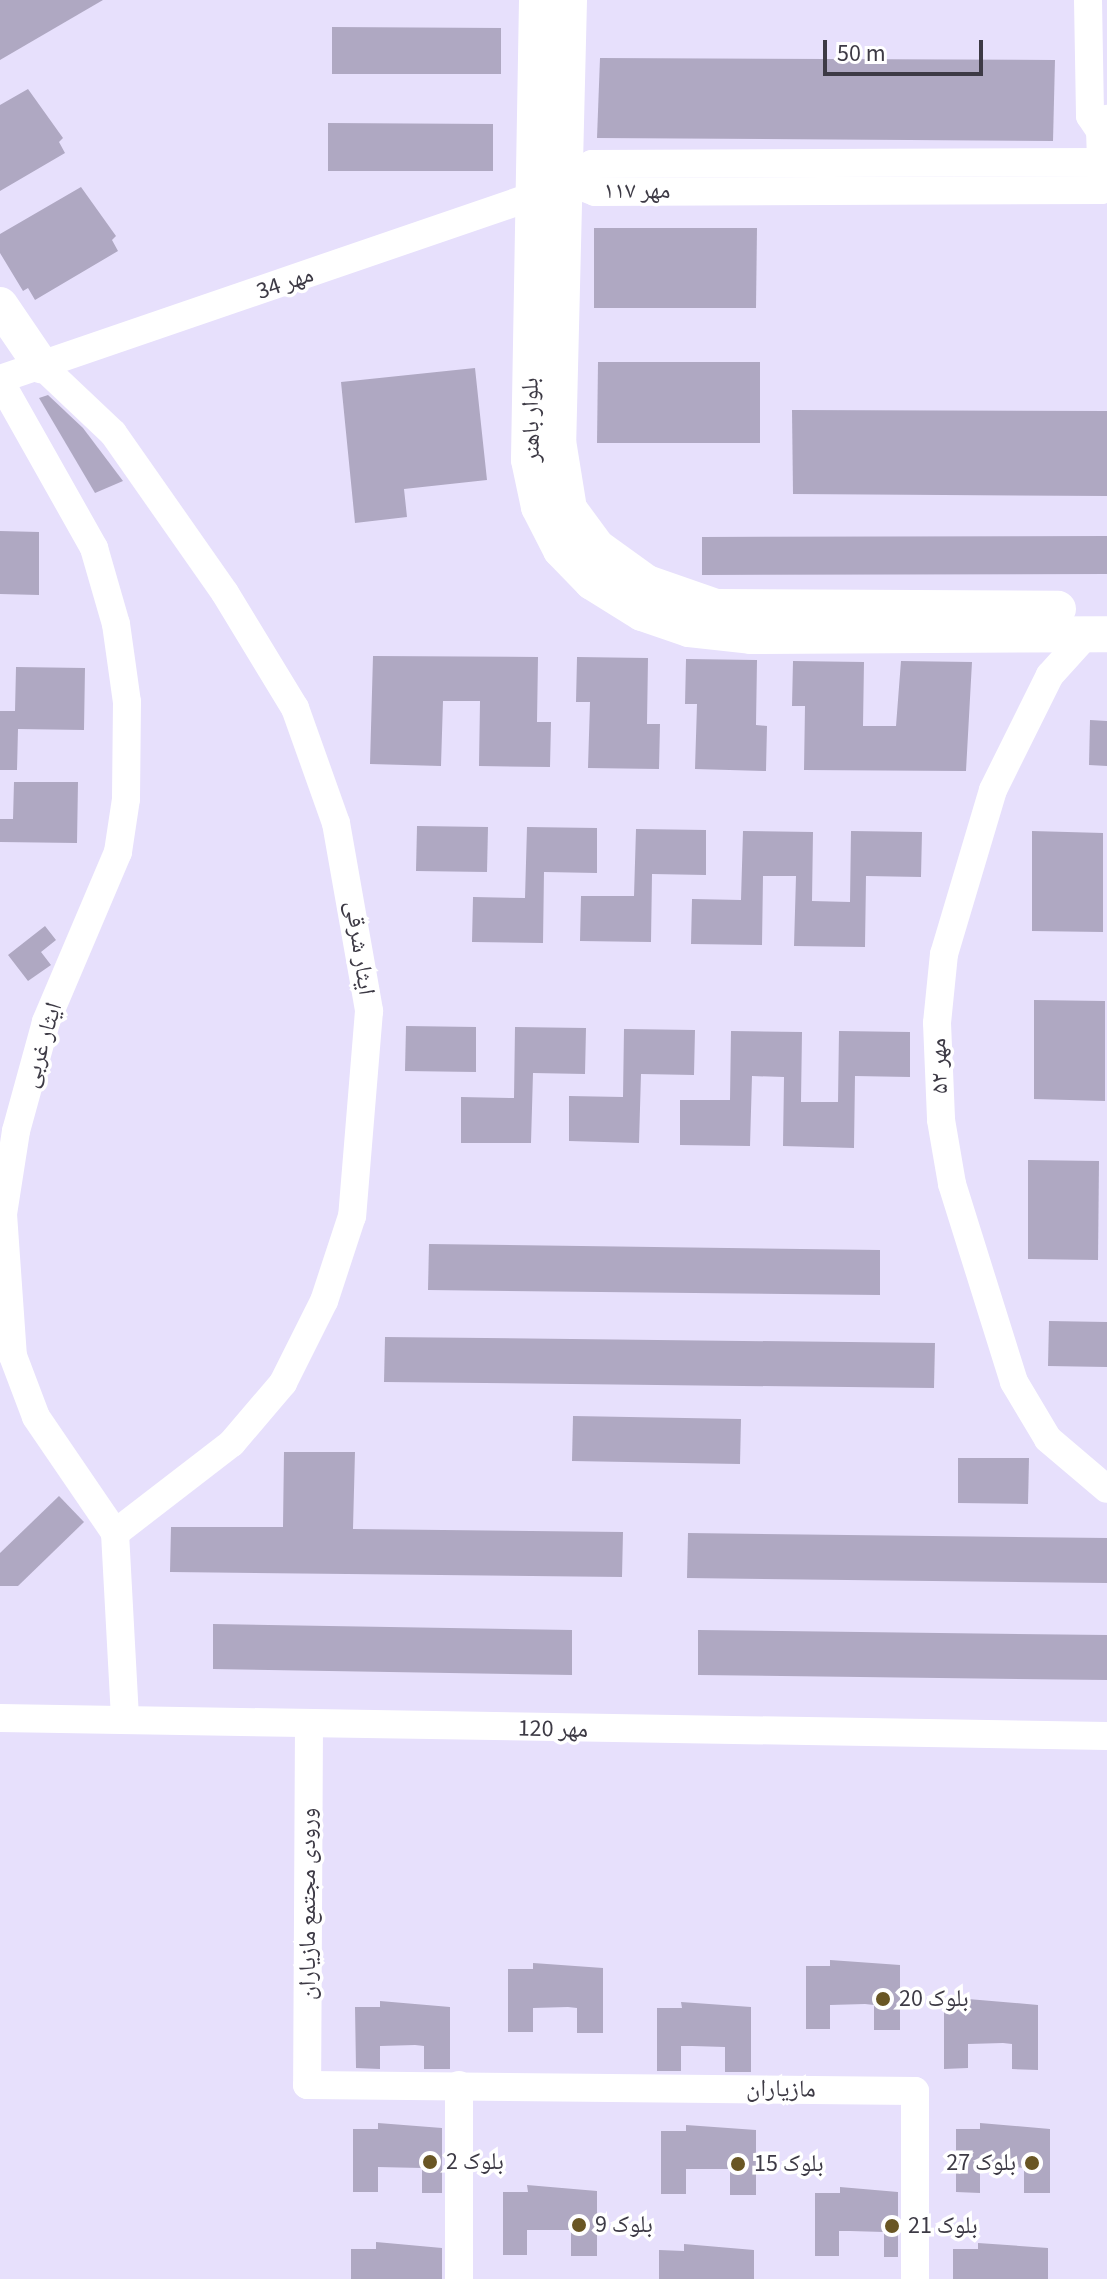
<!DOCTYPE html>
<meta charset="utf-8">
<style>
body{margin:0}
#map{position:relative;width:1107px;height:2279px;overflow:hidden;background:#e7e0fc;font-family:"Source Sans 3","Noto Naskh Arabic",sans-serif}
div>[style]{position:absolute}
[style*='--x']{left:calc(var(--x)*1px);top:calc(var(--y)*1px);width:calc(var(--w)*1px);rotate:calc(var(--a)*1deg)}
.building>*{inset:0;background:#afa8c2}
.minor>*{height:28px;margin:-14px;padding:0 14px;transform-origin:14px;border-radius:14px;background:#fff}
.major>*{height:36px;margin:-18px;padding:0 18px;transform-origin:18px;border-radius:18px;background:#fff}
.dots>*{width:22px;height:22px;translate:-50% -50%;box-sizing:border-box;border:4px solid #fff;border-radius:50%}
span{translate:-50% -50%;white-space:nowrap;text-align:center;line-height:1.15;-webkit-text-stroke:7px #fff;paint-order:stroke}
.street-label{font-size:24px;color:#3d3a45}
.poi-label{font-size:24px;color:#3d3a45}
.left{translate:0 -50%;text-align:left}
.right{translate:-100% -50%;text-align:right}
.scale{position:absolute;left:823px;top:40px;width:160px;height:36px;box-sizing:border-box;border:4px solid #3d3a45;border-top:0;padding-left:10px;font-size:24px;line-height:28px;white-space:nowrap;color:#3d3a45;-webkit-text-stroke:6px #fff;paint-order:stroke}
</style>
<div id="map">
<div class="building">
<div style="clip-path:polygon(0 0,103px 0,0 60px)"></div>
<div style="clip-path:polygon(332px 27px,501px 28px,501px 74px,332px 74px)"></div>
<div style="clip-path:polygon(600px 58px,1055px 60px,1053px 141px,597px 138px)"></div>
<div style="clip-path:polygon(28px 89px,63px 138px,59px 142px,65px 153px,0 191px,0 105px)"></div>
<div style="clip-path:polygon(328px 123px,493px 124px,493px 171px,328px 171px)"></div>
<div style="clip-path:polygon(81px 187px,116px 236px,112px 240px,118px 251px,35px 300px,28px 288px,23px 291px,0 253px,0 234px)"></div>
<div style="clip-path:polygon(594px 228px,757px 228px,756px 308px,594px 308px)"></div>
<div style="clip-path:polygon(598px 362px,760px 362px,760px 443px,597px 443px)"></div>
<div style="clip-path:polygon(475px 368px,487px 480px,404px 489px,407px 517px,355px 523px,341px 382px)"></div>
<div style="clip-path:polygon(48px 395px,83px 428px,123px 481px,95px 493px,39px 398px)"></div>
<div style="clip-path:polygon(792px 410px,1107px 411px,1107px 496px,793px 494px)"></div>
<div style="clip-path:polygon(0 531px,39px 532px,39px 595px,0 594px)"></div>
<div style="clip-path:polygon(1107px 536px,1107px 574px,702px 575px,702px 537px)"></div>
<div style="clip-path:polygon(373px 656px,538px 657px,537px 722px,551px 722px,550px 767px,479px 766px,480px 701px,443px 701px,441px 766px,370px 764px)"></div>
<div style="clip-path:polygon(577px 657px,648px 658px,647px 724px,660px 724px,659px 769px,588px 768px,590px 702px,576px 702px)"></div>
<div style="clip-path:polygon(686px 659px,757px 660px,756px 725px,767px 726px,766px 771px,695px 769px,697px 704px,685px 704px)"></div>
<div style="clip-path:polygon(793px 661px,864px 662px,863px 726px,896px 726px,901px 661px,972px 662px,966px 771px,804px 770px,805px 706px,792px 706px)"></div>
<div style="clip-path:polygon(16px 667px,85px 668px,84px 730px,18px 729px,17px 770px,0 770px,0 711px,15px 711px)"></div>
<div style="clip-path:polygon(1090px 720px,1107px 721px,1107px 766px,1089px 765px)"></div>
<div style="clip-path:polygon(14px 782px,78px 782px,77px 843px,0 842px,0 819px,13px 819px)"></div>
<div style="clip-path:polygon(417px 826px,488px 827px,487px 872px,416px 871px)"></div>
<div style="clip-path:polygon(527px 827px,597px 828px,597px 873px,544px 872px,543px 943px,472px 942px,473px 897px,525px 898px)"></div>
<div style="clip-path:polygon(636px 829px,706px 830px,706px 875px,652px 874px,651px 942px,580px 941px,581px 896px,634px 896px)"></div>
<div style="clip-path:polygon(743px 831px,813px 832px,812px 901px,850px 902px,851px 831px,922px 832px,921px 877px,866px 876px,865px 947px,794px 946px,796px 876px,763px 876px,762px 945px,691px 944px,692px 899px,741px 900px)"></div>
<div style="clip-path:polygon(1032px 831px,1103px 833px,1103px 932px,1032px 931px)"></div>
<div style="clip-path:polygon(45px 926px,56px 940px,41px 952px,51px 965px,28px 981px,8px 955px)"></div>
<div style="clip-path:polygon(1034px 1000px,1105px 1001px,1105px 1101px,1034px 1099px)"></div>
<div style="clip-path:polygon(406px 1026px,476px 1027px,476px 1072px,405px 1071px)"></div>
<div style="clip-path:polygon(515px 1027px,586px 1028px,585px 1074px,533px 1073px,531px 1143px,461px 1143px,461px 1097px,514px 1098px)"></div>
<div style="clip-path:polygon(624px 1029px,695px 1030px,694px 1075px,641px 1074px,639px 1143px,569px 1141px,569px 1096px,623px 1097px)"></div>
<div style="clip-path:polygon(731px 1031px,802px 1032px,801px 1102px,838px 1102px,839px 1031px,910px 1032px,910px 1077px,855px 1076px,854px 1148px,783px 1146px,784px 1077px,752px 1076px,750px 1146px,680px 1145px,680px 1100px,730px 1100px)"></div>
<div style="clip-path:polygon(1028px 1160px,1099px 1161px,1098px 1260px,1028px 1259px)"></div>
<div style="clip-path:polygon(429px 1244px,880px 1250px,880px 1295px,428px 1290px)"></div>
<div style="clip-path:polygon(1049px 1321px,1107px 1322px,1107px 1367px,1048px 1366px)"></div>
<div style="clip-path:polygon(385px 1337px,935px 1343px,934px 1388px,384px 1382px)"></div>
<div style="clip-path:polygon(573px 1416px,741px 1419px,740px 1464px,572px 1461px)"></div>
<div style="clip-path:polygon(284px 1452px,355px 1452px,353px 1529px,623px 1532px,622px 1577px,170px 1572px,171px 1527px,283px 1527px)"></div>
<div style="clip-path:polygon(958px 1458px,1029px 1458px,1028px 1504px,958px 1503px)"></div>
<div style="clip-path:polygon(59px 1496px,84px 1522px,18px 1586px,0 1586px,0 1553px)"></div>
<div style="clip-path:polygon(688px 1533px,1107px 1538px,1107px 1583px,687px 1578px)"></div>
<div style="clip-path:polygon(213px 1624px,572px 1630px,572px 1675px,213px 1669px)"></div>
<div style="clip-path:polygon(698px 1630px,1107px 1635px,1107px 1680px,698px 1675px)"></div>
<div style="clip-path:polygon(830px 1960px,900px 1965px,900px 2030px,874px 2030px,874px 2005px,865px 2004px,830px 2005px,830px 2029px,806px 2029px,806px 1966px,830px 1966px)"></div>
<div style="clip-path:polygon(533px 1963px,603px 1968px,603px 2033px,577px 2033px,577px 2008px,568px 2007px,533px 2008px,533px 2032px,508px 2032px,508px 1969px,533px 1969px)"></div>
<div style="clip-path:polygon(968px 1999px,1038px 2005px,1038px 2070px,1012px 2069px,1012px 2044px,1003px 2043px,968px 2044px,968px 2068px,944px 2069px,944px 2005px,968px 2006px)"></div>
<div style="clip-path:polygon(380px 2001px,450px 2007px,450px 2069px,424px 2069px,424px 2046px,415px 2045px,380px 2046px,380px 2069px,356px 2068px,355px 2007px,380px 2007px)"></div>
<div style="clip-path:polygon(681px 2002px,751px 2007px,751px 2072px,725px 2072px,725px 2047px,692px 2046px,681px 2046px,681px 2071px,657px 2071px,657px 2008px,682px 2008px)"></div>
<div style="clip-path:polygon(378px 2123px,442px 2128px,442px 2193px,422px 2193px,422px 2168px,378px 2167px,378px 2192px,353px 2192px,353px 2129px,378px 2129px)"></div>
<div style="clip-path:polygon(980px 2123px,1050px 2129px,1050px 2193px,1024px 2193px,1024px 2168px,1015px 2167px,980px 2168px,980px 2193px,956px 2192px,956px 2129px,980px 2129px)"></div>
<div style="clip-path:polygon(686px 2125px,756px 2130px,756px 2195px,730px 2195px,730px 2169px,686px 2169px,686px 2194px,661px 2194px,661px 2131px,686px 2131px)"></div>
<div style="clip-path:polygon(527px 2185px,597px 2191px,597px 2256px,571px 2256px,571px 2230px,527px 2230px,527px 2255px,503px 2255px,503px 2192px,528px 2192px)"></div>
<div style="clip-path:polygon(840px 2187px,898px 2192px,898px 2257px,884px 2257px,884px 2232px,850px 2231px,839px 2231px,839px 2256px,815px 2256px,815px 2193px,840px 2193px)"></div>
<div style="clip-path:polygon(376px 2242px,442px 2248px,442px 2279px,351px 2279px,351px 2249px,376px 2249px)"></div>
<div style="clip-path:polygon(978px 2243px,1048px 2248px,1048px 2279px,953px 2279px,953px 2249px,978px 2249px)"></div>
<div style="clip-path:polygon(684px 2244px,754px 2250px,754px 2279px,659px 2279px,659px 2250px,684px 2251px)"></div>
</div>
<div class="minor">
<div style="--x:1088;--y:0;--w:116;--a:89"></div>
<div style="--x:1090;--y:116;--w:18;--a:56"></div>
<div style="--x:569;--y:182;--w:28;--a:21"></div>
<div style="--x:595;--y:192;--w:507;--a:-0.23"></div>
<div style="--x:1102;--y:190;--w:59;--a:-91.9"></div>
<div style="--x:1100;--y:131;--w:14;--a:-60"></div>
<div style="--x:41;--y:365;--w:99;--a:43.4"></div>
<div style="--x:113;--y:433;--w:195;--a:55"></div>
<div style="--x:225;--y:593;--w:135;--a:58.7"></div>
<div style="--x:295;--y:708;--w:122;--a:70.4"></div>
<div style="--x:336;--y:823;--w:191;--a:80"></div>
<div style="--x:369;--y:1011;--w:206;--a:94.7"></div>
<div style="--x:352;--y:1216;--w:89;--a:108.2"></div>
<div style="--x:324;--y:1301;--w:92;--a:116.6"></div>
<div style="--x:283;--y:1383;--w:79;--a:130.4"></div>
<div style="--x:232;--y:1443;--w:148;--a:142.4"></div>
<div style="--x:0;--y:379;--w:564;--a:-18.92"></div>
<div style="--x:534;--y:196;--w:66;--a:-28.9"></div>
<div style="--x:592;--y:164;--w:509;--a:-0.23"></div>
<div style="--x:0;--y:381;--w:192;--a:60.6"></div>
<div style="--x:94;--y:548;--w:79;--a:73.9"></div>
<div style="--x:116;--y:624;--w:79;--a:82"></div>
<div style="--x:127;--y:702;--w:97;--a:90.6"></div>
<div style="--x:126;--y:799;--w:54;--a:98.6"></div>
<div style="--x:118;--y:852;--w:185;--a:113"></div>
<div style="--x:46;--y:1022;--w:113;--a:105.4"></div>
<div style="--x:16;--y:1131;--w:84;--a:98.9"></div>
<div style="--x:3;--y:1214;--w:142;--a:86"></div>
<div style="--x:13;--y:1356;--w:65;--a:69.3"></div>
<div style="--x:36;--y:1417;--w:140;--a:55.7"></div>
<div style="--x:115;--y:1533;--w:186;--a:86.9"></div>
<div style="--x:1088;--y:633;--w:57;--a:132.1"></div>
<div style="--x:1050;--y:675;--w:128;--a:116.4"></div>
<div style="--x:993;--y:790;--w:171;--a:106.6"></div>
<div style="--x:944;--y:954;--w:69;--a:95.8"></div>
<div style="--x:937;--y:1023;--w:97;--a:87.6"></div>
<div style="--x:941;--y:1120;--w:65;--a:80.2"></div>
<div style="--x:952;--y:1184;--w:207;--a:72.6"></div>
<div style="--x:1014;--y:1382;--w:66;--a:59.2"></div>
<div style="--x:1048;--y:1439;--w:77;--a:40.3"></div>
<div style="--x:0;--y:1718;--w:1107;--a:0.93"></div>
<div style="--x:309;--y:1724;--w:361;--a:90.3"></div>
<div style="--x:307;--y:2085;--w:608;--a:0.57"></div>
<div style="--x:915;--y:2091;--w:188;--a:90"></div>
<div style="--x:459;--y:2085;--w:194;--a:90"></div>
</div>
<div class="major">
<div style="--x:537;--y:0;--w:460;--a:91"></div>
<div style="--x:529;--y:460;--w:48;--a:78"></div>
<div style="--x:539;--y:507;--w:48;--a:62.9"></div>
<div style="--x:561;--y:550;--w:45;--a:45.9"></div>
<div style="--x:592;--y:582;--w:59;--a:31.8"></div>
<div style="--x:642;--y:613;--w:50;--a:18.8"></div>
<div style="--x:689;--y:629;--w:62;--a:6.4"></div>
<div style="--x:751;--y:636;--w:356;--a:-0.3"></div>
<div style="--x:569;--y:0;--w:441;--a:91.4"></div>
<div style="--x:558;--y:441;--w:69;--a:80.8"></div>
<div style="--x:569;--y:509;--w:47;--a:53.6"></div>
<div style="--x:597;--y:547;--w:62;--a:35.8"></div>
<div style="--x:647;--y:583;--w:73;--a:19.2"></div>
<div style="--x:716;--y:607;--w:342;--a:0.3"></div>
<div style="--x:0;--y:305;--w:73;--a:55.7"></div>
</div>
<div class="dots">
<div style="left:883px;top:1999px;background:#695624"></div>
<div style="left:430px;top:2162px;background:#695624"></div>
<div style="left:1032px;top:2163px;background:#695624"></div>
<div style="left:738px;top:2164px;background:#695624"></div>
<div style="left:579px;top:2225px;background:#695624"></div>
<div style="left:892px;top:2226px;background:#695624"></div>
</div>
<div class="street-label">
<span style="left:637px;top:191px">مهر ۱۱۷</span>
<span style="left:285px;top:283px;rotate:-19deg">مهر 34</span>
<span style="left:531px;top:420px;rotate:-91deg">بلوار باهنر</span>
<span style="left:360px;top:948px;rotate:82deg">ایثار شرقی</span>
<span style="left:42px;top:1045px;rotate:-73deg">ایثار غربی</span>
<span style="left:939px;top:1066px;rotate:-92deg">مهر ۵۲</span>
<span style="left:553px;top:1729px;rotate:1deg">مهر 120</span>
<span style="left:308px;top:1904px;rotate:-90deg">ورودی مجتمع مازیاران</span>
<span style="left:781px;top:2089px;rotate:1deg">مازیاران</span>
</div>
<div class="poi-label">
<span class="left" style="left:899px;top:1999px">بلوک 20</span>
<span class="left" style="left:446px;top:2162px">بلوک 2</span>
<span class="right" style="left:1016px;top:2163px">بلوک 27</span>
<span class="left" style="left:754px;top:2164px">بلوک 15</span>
<span class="left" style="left:595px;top:2225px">بلوک 9</span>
<span class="left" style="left:908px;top:2226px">بلوک 21</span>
</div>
<div class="scale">50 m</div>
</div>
